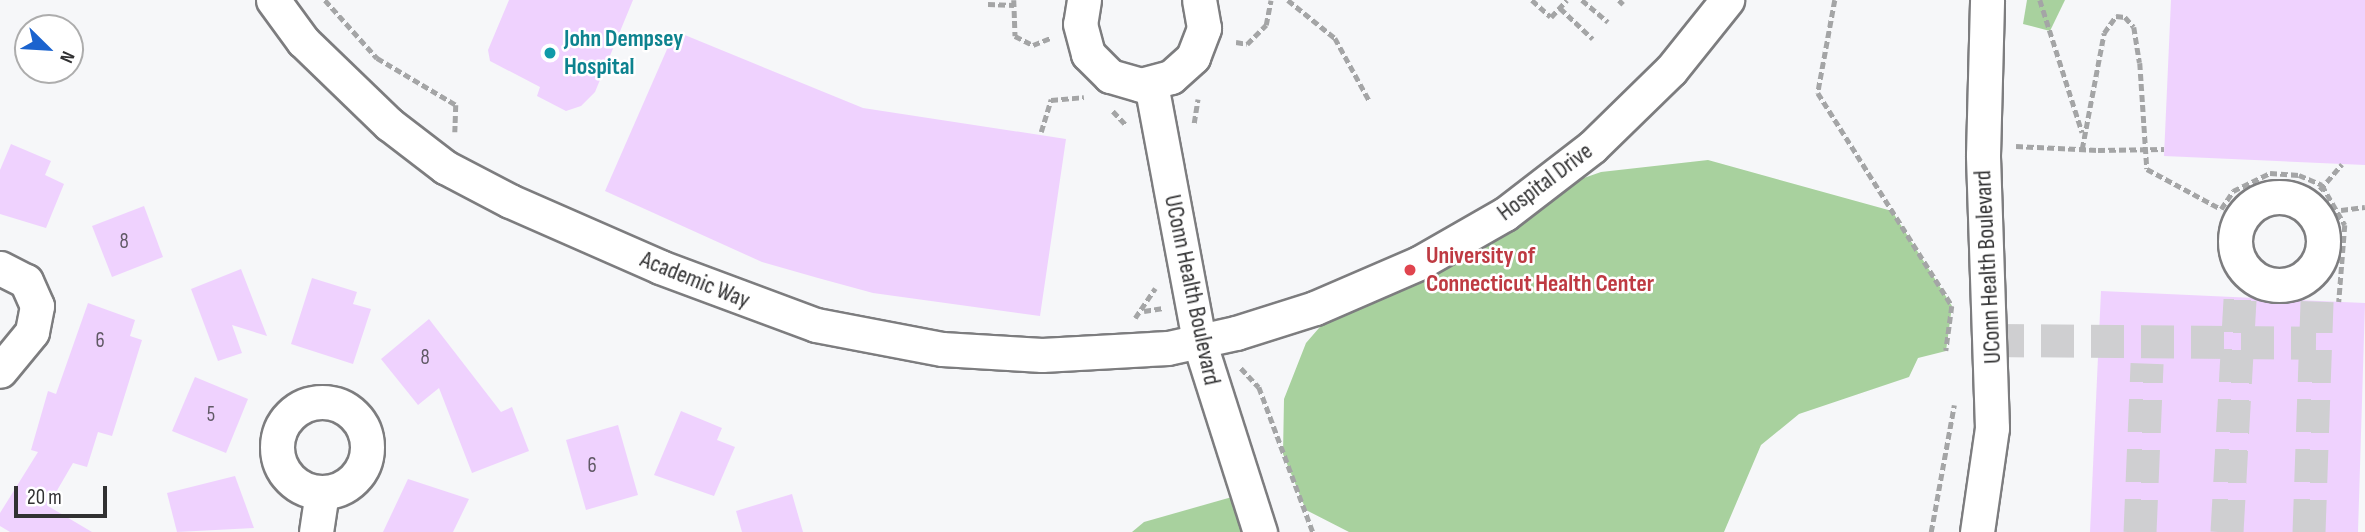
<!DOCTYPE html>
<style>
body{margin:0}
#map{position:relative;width:2365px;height:532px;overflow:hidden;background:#f6f7f9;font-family:"Sofia Sans Condensed",sans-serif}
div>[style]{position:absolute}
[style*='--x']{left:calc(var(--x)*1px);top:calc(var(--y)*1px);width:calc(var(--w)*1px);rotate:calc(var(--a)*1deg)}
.forest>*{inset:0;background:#a8d19e}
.building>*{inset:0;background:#efd2fe}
.minor-tunnel>*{height:33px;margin-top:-16.5px;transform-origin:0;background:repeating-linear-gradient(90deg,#cfcfd1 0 33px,transparent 0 50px)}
.path>*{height:4.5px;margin-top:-2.25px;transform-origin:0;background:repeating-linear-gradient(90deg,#a4a5a6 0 7px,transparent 0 10.5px)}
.roads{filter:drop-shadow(2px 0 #7d7d7f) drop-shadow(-2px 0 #7d7d7f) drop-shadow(0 2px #7d7d7f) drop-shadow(0 -2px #7d7d7f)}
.minor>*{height:33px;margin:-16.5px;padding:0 16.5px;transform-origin:16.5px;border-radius:16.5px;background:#fff}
.minor>.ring{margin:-16.5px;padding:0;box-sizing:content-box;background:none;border:33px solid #fff;border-radius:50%}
.path-bridge>*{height:4.5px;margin-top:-2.25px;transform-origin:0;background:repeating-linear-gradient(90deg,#a4a5a6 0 7px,transparent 0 10.5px)}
.dots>*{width:19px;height:19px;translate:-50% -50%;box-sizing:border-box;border:4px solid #fff;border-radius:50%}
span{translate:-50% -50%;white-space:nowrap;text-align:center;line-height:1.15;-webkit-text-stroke:5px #fff;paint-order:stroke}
.number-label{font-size:21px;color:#605965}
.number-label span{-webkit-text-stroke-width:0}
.culture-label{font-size:24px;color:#0d838f;font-weight:700}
.left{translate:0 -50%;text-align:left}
.street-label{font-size:24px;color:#313132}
.health-label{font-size:24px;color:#be3a42;font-weight:700}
.north{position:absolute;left:14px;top:14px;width:70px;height:70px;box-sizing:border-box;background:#fff;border:2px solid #adadad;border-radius:50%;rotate:114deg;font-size:19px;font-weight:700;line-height:28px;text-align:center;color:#313132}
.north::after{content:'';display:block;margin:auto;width:24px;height:32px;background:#1b63ce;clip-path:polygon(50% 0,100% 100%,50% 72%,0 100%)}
.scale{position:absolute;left:14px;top:486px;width:93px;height:32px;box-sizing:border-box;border:4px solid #313132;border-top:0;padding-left:9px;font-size:21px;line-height:24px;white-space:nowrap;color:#313132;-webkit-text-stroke:5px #fff;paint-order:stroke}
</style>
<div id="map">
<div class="forest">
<div style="clip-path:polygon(2027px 0,2065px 0,2050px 31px,2023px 24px)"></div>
<div style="clip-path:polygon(1708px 160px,1892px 211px,1952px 306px,1946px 351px,1918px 358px,1909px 377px,1799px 414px,1761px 445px,1724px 532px,1349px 532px,1306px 510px,1283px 454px,1284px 399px,1306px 343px,1332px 313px,1538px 194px,1601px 172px)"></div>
<div style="clip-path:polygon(1246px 493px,1262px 532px,1132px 532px,1144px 522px)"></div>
</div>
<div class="building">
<div style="clip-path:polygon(509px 0,633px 0,595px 92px,581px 106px,566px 111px,537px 96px,540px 87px,490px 61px,488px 50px)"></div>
<div style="clip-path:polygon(2171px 0,2365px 0,2365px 165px,2164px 156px)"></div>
<div style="clip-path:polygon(675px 31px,863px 108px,1066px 139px,1040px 316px,873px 293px,818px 278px,762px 262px,605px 191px)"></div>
<div style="clip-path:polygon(11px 144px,51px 161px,45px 175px,64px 184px,46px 228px,0 214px,0 170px)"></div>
<div style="clip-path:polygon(144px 206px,163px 257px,112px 277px,92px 226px)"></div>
<div style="clip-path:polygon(241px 269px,267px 336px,232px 325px,242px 353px,218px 361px,191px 289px)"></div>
<div style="clip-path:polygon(312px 278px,357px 292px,353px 304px,371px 309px,353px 364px,291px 344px)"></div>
<div style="clip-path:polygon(2101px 291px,2365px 303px,2358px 532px,2090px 532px)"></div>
<div style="clip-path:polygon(88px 303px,135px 320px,130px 336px,142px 340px,112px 436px,98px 432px,87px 467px,73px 463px,48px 506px,92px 532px,10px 532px,0 526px,0 513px,38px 452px,31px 450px,48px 391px,56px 394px)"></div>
<div style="clip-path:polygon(429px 319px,501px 412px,512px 407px,529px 451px,472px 473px,439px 388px,418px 405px,381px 359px)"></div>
<div style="clip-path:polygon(195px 377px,248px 399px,226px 453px,172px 431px)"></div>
<div style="clip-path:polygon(681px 411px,722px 428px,717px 440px,735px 447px,714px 496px,654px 475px)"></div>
<div style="clip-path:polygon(618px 425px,638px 495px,586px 510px,566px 440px)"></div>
<div style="clip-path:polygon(235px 476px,254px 528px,177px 532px,167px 493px)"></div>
<div style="clip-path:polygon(408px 479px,469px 499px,453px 532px,383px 532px)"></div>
<div style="clip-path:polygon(792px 494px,803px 532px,742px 532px,736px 511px)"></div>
</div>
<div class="minor-tunnel">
<div style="--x:1991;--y:340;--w:325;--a:0.5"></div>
<div style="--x:2140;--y:532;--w:169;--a:-87.6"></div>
<div style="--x:2227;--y:532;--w:235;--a:-86.8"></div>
<div style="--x:2309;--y:532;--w:231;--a:-88"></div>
</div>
<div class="path">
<div style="--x:325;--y:0;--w:78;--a:48.1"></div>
<div style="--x:377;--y:58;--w:92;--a:30.7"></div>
<div style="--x:456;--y:105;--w:27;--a:92"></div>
<div style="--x:1014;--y:0;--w:36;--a:88"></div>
<div style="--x:1015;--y:36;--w:20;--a:27"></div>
<div style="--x:1033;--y:45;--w:18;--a:-22"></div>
<div style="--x:1288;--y:0;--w:60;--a:39"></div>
<div style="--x:1335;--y:38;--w:71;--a:61.3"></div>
<div style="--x:1532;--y:0;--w:25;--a:42"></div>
<div style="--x:1551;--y:17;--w:23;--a:-47"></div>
<div style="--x:1582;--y:0;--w:34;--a:40"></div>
<div style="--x:1619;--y:0;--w:6;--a:45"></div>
<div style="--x:1835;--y:0;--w:95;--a:100.4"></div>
<div style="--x:1818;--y:93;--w:252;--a:57.8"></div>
<div style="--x:1952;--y:306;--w:45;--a:97.6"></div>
<div style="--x:2040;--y:0;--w:139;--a:72.3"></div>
<div style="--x:988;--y:4;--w:26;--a:2"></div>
<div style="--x:1560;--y:8;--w:45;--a:43.2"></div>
<div style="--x:1236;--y:42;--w:11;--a:10"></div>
<div style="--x:1247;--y:44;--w:27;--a:-45"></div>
<div style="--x:1266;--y:25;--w:25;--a:-79"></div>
<div style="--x:1113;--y:111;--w:19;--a:47"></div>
<div style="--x:1194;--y:123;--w:24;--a:-81"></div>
<div style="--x:1041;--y:132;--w:34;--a:-73"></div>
<div style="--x:1051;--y:100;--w:33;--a:-5"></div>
<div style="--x:2016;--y:146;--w:82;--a:2.8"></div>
<div style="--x:2082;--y:149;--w:118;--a:-79.3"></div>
<div style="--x:2104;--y:33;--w:21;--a:-55"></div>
<div style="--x:2116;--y:16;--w:9;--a:6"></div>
<div style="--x:2125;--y:17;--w:13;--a:48"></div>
<div style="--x:2134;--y:27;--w:36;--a:81"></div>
<div style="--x:2140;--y:63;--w:106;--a:86.2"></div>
<div style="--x:2147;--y:169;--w:84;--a:28.4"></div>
<div style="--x:2221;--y:209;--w:22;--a:-56"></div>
<div style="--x:2233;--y:191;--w:41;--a:-25.9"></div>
<div style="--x:2270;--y:173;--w:29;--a:4"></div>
<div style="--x:2299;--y:175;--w:25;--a:23"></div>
<div style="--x:2322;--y:185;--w:46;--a:60.1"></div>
<div style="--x:2345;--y:225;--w:77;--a:94.5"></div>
<div style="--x:2306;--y:206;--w:55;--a:-49.4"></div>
<div style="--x:2341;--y:210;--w:24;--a:-7"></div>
<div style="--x:1144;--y:311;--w:18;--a:-9"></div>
<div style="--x:1135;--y:318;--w:36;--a:-56"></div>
<div style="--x:1241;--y:368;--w:26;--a:47"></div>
<div style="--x:1259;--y:387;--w:155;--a:69.6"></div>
<div style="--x:1931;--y:532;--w:129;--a:-79.7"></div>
</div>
<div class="roads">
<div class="minor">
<div style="--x:273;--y:0;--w:51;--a:53.8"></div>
<div style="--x:303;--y:41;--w:120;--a:44"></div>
<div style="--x:389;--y:124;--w:71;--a:37.5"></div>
<div style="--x:445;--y:167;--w:73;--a:27.6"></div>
<div style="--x:510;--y:201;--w:164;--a:23.7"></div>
<div style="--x:660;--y:267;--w:166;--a:20.4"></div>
<div style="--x:816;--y:325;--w:128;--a:10.8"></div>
<div style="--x:942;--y:349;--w:100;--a:3.4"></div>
<div style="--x:1042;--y:355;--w:126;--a:-3.2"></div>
<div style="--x:1168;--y:348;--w:70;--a:-12.4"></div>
<div style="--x:1236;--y:333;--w:83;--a:-17.6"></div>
<div style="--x:1315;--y:308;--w:113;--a:-23.4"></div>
<div style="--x:1419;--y:263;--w:99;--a:-29.7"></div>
<div style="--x:1505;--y:214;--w:110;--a:-37.6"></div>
<div style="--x:1592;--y:147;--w:110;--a:-44.3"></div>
<div style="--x:1671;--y:70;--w:90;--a:-51.3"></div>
<div style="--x:1084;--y:0;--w:24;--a:99"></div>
<div style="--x:1080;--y:24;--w:31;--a:75"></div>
<div style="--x:1088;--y:54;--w:31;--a:45"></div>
<div style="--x:1110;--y:76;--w:32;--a:16"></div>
<div style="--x:1141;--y:85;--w:31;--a:-15"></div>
<div style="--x:1171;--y:77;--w:30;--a:-42"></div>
<div style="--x:1193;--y:57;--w:31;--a:-69"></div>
<div style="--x:1204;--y:28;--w:28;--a:-100"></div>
<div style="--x:1151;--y:84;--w:261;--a:79.4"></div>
<div style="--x:1199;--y:341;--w:201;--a:72.3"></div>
<div class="ring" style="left:2235px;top:197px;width:55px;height:55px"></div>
<div style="--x:0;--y:268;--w:29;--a:27"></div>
<div style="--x:26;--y:281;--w:27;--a:66"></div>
<div style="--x:37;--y:306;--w:26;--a:101"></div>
<div style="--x:32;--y:332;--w:50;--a:129.4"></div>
<div class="ring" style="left:277px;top:402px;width:57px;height:57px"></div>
<div style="--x:316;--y:532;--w:40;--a:-81.5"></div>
<div style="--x:1977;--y:532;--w:105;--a:-81.8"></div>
<div style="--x:1992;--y:428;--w:273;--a:-91.9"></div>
<div style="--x:1983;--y:155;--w:155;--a:-88.5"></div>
</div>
</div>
<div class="path-bridge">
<div style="--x:2098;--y:150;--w:66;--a:-0.9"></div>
</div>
<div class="dots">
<div style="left:550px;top:53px;background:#0f9aa8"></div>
<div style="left:1410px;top:270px;background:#e0444e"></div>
</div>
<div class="number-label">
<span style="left:124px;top:242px">8</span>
<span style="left:100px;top:341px">6</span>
<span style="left:425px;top:358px">8</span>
<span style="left:211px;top:415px">5</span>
<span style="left:592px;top:466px">6</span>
</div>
<div class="culture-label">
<span class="left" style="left:564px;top:53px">John Dempsey<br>Hospital</span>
</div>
<div class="street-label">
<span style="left:1545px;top:182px;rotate:-37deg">Hospital Drive</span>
<span style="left:1988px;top:267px;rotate:-93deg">UConn Health Boulevard</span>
<span style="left:695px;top:280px;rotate:22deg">Academic Way</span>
<span style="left:1192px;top:290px;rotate:78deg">UConn Health Boulevard</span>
</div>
<div class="health-label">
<span class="left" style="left:1426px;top:270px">University of<br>Connecticut Health Center</span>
</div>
<div class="north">N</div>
<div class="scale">20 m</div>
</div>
